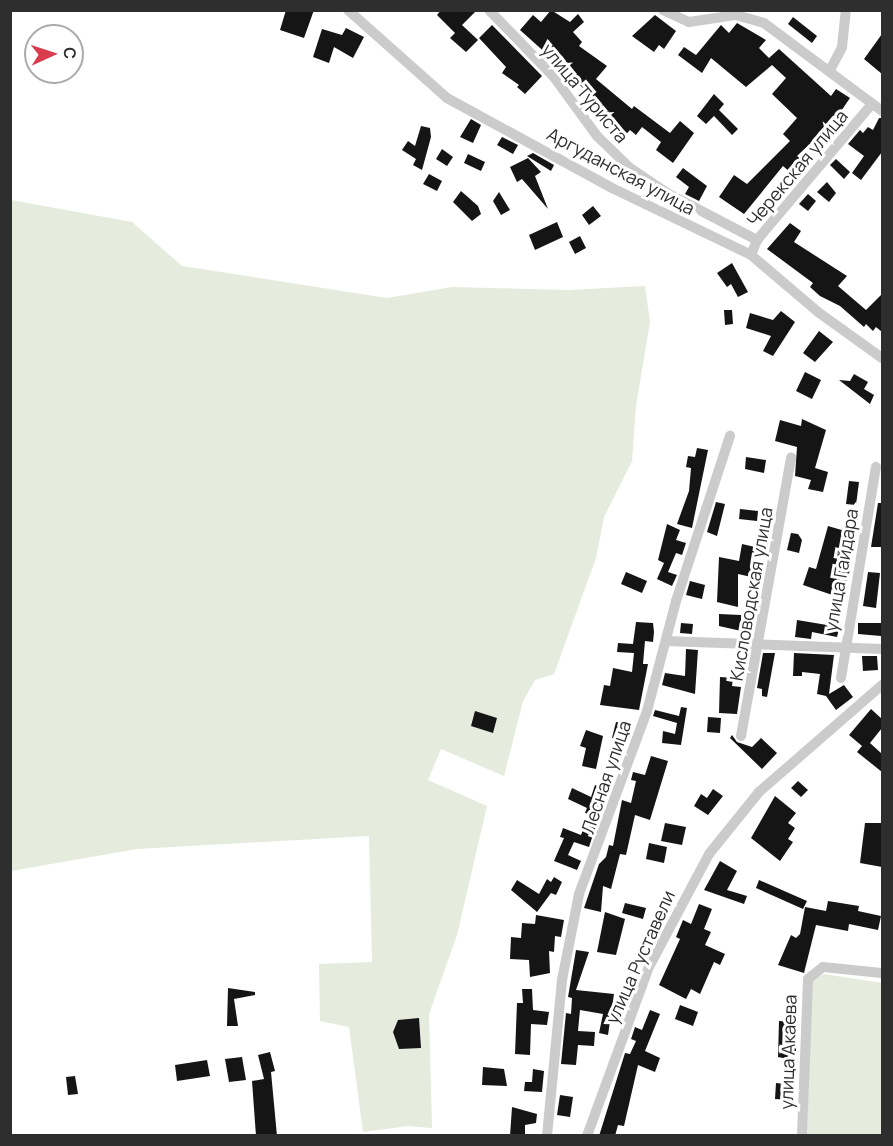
<!DOCTYPE html>
<meta charset="utf-8">
<style>
body{margin:0}
#map{position:relative;width:893px;height:1146px;overflow:hidden;background:#fff;font-family:Manrope,sans-serif}
div>[style]{position:absolute}
[style*='--x']{left:calc(var(--x)*1px);top:calc(var(--y)*1px);width:calc(var(--w)*1px);rotate:calc(var(--a)*1deg)}
.green>*{inset:0;background:#e5ebdd}
.building>*{inset:0;background:#151515}
.minor>*{height:10px;margin:-5px;padding:0 5px;transform-origin:5px;border-radius:5px;background:#cbcbcb}
span{translate:-50% -50%;white-space:nowrap;text-align:center;line-height:1.15;-webkit-text-stroke:6px #fff;paint-order:stroke}
.street-label{font-size:18px;color:#2e2e2e}
.frame{position:absolute;inset:0;border:12px solid #2e2e2e;pointer-events:none}
.north{position:absolute;left:24px;top:24px;width:60px;height:60px;box-sizing:border-box;background:#fff;border:2px solid #ababab;border-radius:50%;rotate:87deg;font-size:16px;font-weight:700;line-height:24px;text-align:center;color:#2e2e2e}
.north::after{content:'';display:block;margin:auto;width:21px;height:27px;background:#d93d4d;clip-path:polygon(50% 0,100% 100%,50% 72%,0 100%)}
</style>
<div id="map">
<div class="green">
<div style="clip-path:polygon(11px 200px,132px 222px,182px 266px,387px 298px,452px 287px,569px 290px,645px 286px,650px 322px,636px 406px,632px 461px,604px 517px,596px 558px,554px 674px,535px 680px,523px 701px,504px 776px,441px 749px,428px 780px,487px 806px,457px 935px,429px 1014px,432px 1128px,408px 1126px,363px 1132px,349px 1027px,320px 1021px,319px 964px,372px 962px,369px 836px,137px 849px,11px 871px)"></div>
<div style="clip-path:polygon(824px 974px,882px 983px,882px 1135px,807px 1136px,812px 980px)"></div>
</div>
<div class="building">
<div style="clip-path:polygon(286px 10px,314px 10px,304px 38px,280px 30px)"></div>
<div style="clip-path:polygon(441px 10px,477px 10px,462px 25px,478px 40px,466px 52px,450px 38px,455px 33px,437px 15px)"></div>
<div style="clip-path:polygon(551px 10px,570px 22px,578px 14px,584px 22px,573px 32px,582px 42px,579px 46px,607px 66px,596px 79px,632px 109px,634px 106px,670px 133px,680px 121px,694px 133px,673px 163px,656px 150px,661px 142px,642px 127px,636px 135px,630px 130px,621px 140px,613px 134px,617px 129px,602px 115px,606px 111px,591px 95px,566px 73px,563px 76px,556px 68px,559px 65px,520px 30px,533px 15px,541px 22px)"></div>
<div style="clip-path:polygon(655px 15px,676px 31px,664px 49px,659px 45px,654px 52px,632px 36px)"></div>
<div style="clip-path:polygon(793px 17px,817px 36px,812px 43px,788px 24px)"></div>
<div style="clip-path:polygon(737px 23px,766px 40px,759px 48px,769px 58px,779px 49px,831px 96px,836px 89px,850px 98px,835px 120px,843px 127px,838px 133px,829px 126px,797px 156px,809px 166px,798px 179px,783px 166px,744px 214px,719px 197px,734px 175px,747px 184px,790px 141px,783px 134px,797px 118px,772px 94px,786px 78px,772px 65px,746px 87px,711px 58px,702px 73px,678px 55px,684px 47px,696px 55px,721px 25px,729px 33px)"></div>
<div style="clip-path:polygon(492px 25px,542px 76px,525px 94px,517px 87px,519px 85px,502px 73px,506px 67px,479px 38px)"></div>
<div style="clip-path:polygon(346px 28px,364px 37px,353px 58px,334px 47px,329px 63px,313px 57px,322px 29px,342px 35px)"></div>
<div style="clip-path:polygon(882px 34px,882px 74px,864px 59px)"></div>
<div style="clip-path:polygon(714px 94px,724px 104px,719px 110px,738px 129px,732px 135px,714px 116px,706px 124px,697px 116px)"></div>
<div style="clip-path:polygon(879px 118px,882px 118px,882px 152px,861px 180px,852px 173px,864px 156px,848px 144px,860px 130px,863px 133px,868px 127px,873px 130px)"></div>
<div style="clip-path:polygon(471px 119px,481px 125px,473px 143px,460px 137px)"></div>
<div style="clip-path:polygon(421px 126px,430px 128px,431px 137px,422px 170px,413px 165px,416px 159px,402px 150px,408px 141px,415px 146px)"></div>
<div style="clip-path:polygon(502px 137px,518px 145px,513px 154px,497px 145px)"></div>
<div style="clip-path:polygon(442px 149px,453px 157px,447px 166px,436px 159px)"></div>
<div style="clip-path:polygon(533px 153px,554px 165px,551px 171px,527px 156px)"></div>
<div style="clip-path:polygon(468px 154px,485px 162px,481px 171px,464px 163px)"></div>
<div style="clip-path:polygon(528px 158px,541px 172px,535px 176px,548px 209px,522px 179px,517px 182px,510px 167px)"></div>
<div style="clip-path:polygon(836px 159px,850px 172px,844px 179px,830px 165px)"></div>
<div style="clip-path:polygon(683px 168px,707px 186px,699px 201px,685px 194px,689px 187px,676px 177px)"></div>
<div style="clip-path:polygon(429px 174px,442px 181px,437px 191px,423px 184px)"></div>
<div style="clip-path:polygon(827px 182px,836px 193px,829px 202px,817px 192px)"></div>
<div style="clip-path:polygon(461px 191px,478px 206px,481px 214px,472px 221px,453px 202px)"></div>
<div style="clip-path:polygon(499px 192px,510px 210px,501px 215px,493px 201px)"></div>
<div style="clip-path:polygon(808px 194px,816px 201px,808px 211px,799px 204px)"></div>
<div style="clip-path:polygon(593px 206px,601px 216px,589px 225px,582px 215px)"></div>
<div style="clip-path:polygon(557px 222px,563px 237px,535px 250px,529px 235px)"></div>
<div style="clip-path:polygon(790px 223px,801px 231px,794px 242px,847px 276px,838px 286px,866px 310px,882px 294px,882px 332px,876px 327px,873px 331px,866px 324px,864px 327px,840px 306px,820px 296px,810px 287px,813px 283px,767px 249px)"></div>
<div style="clip-path:polygon(580px 236px,586px 248px,575px 254px,569px 242px)"></div>
<div style="clip-path:polygon(732px 263px,748px 292px,738px 297px,731px 284px,727px 287px,717px 273px)"></div>
<div style="clip-path:polygon(724px 310px,732px 310px,733px 324px,725px 325px)"></div>
<div style="clip-path:polygon(781px 311px,795px 322px,773px 356px,763px 351px,771px 336px,746px 328px,750px 313px,773px 320px)"></div>
<div style="clip-path:polygon(819px 331px,833px 342px,815px 362px,803px 353px)"></div>
<div style="clip-path:polygon(805px 372px,821px 380px,812px 399px,796px 391px)"></div>
<div style="clip-path:polygon(854px 374px,868px 382px,864px 389px,874px 395px,870px 404px,839px 380px,850px 381px)"></div>
<div style="clip-path:polygon(802px 419px,826px 430px,815px 468px,828px 472px,823px 492px,808px 489px,811px 480px,795px 476px,797px 447px,775px 441px,780px 420px,801px 426px)"></div>
<div style="clip-path:polygon(697px 448px,708px 450px,692px 528px,677px 524px,689px 491px,691px 468px,686px 467px,688px 456px,695px 457px)"></div>
<div style="clip-path:polygon(746px 457px,766px 460px,764px 473px,745px 469px)"></div>
<div style="clip-path:polygon(849px 481px,859px 482px,856px 505px,846px 504px)"></div>
<div style="clip-path:polygon(716px 502px,725px 504px,717px 536px,707px 532px)"></div>
<div style="clip-path:polygon(878px 503px,882px 503px,882px 547px,871px 547px)"></div>
<div style="clip-path:polygon(740px 509px,758px 511px,757px 521px,739px 519px)"></div>
<div style="clip-path:polygon(667px 524px,680px 530px,676px 540px,686px 543px,682px 555px,676px 553px,668px 572px,677px 575px,672px 586px,657px 579px,664px 563px,658px 560px)"></div>
<div style="clip-path:polygon(828px 526px,845px 531px,841px 547px,854px 549px,844px 599px,803px 585px,809px 567px,816px 569px)"></div>
<div style="clip-path:polygon(791px 533px,798px 534px,802px 540px,799px 553px,787px 550px)"></div>
<div style="clip-path:polygon(742px 544px,755px 547px,752px 563px,759px 564px,756px 578px,738px 574px,738px 607px,717px 602px,719px 557px,739px 561px)"></div>
<div style="clip-path:polygon(626px 572px,647px 581px,642px 593px,621px 584px)"></div>
<div style="clip-path:polygon(868px 572px,880px 573px,876px 608px,863px 606px)"></div>
<div style="clip-path:polygon(690px 581px,705px 585px,702px 599px,686px 595px)"></div>
<div style="clip-path:polygon(719px 614px,741px 615px,741px 624px,751px 625px,750px 633px,719px 626px)"></div>
<div style="clip-path:polygon(828px 618px,841px 621px,837px 637px,812px 632px,811px 639px,795px 637px,797px 620px,827px 625px)"></div>
<div style="clip-path:polygon(636px 622px,653px 623px,654px 632px,653px 642px,645px 641px,643px 664px,648px 664px,639px 710px,600px 705px,604px 685px,610px 686px,613px 668px,632px 672px,634px 653px,617px 652px,618px 643px,633px 644px)"></div>
<div style="clip-path:polygon(681px 623px,693px 624px,692px 634px,680px 633px)"></div>
<div style="clip-path:polygon(858px 623px,881px 623px,881px 636px,858px 634px)"></div>
<div style="clip-path:polygon(686px 649px,698px 650px,695px 694px,662px 685px,665px 673px,685px 676px)"></div>
<div style="clip-path:polygon(763px 653px,775px 653px,767px 697px,762px 696px,762px 689px,757px 688px)"></div>
<div style="clip-path:polygon(794px 653px,834px 655px,829px 694px,844px 685px,853px 697px,836px 710px,826px 696px,817px 694px,820px 674px,802px 672px,802px 676px,793px 676px)"></div>
<div style="clip-path:polygon(862px 656px,877px 656px,878px 670px,863px 671px)"></div>
<div style="clip-path:polygon(720px 677px,733px 678px,732px 686px,741px 687px,737px 714px,719px 713px)"></div>
<div style="clip-path:polygon(681px 707px,687px 708px,681px 745px,662px 743px,663px 731px,675px 734px,677px 723px,653px 716px,655px 710px,679px 716px)"></div>
<div style="clip-path:polygon(871px 709px,882px 719px,882px 728px,870px 743px,882px 754px,882px 772px,857px 752px,862px 746px,849px 735px)"></div>
<div style="clip-path:polygon(475px 711px,497px 718px,493px 733px,471px 726px)"></div>
<div style="clip-path:polygon(708px 717px,721px 718px,720px 733px,707px 732px)"></div>
<div style="clip-path:polygon(616px 722px,629px 724px,626px 739px,612px 738px)"></div>
<div style="clip-path:polygon(586px 730px,603px 736px,596px 769px,582px 766px,586px 748px,580px 746px)"></div>
<div style="clip-path:polygon(732px 735px,737px 742px,752px 747px,761px 738px,777px 753px,762px 769px,730px 738px)"></div>
<div style="clip-path:polygon(651px 756px,668px 761px,650px 820px,635px 815px,626px 855px,620px 854px,611px 889px,603px 886px,601px 912px,584px 908px,599px 864px,606px 857px,609px 845px,613px 846px,622px 800px,631px 803px,636px 781px,631px 780px,633px 772px,645px 775px)"></div>
<div style="clip-path:polygon(798px 781px,808px 790px,801px 797px,791px 788px)"></div>
<div style="clip-path:polygon(595px 785px,608px 789px,589px 847px,574px 842px,568px 855px,581px 861px,577px 870px,554px 861px,564px 838px,560px 837px,563px 828px,581px 835px,589px 814px,585px 813px,587px 808px,568px 799px,572px 788px,591px 797px)"></div>
<div style="clip-path:polygon(713px 789px,723px 796px,708px 815px,694px 806px,701px 794px,707px 798px)"></div>
<div style="clip-path:polygon(775px 796px,796px 813px,788px 823px,795px 828px,788px 839px,793px 842px,780px 861px,751px 838px)"></div>
<div style="clip-path:polygon(665px 823px,686px 827px,682px 845px,661px 841px)"></div>
<div style="clip-path:polygon(865px 823px,882px 823px,882px 867px,860px 863px)"></div>
<div style="clip-path:polygon(649px 843px,667px 847px,664px 863px,646px 859px)"></div>
<div style="clip-path:polygon(720px 861px,737px 871px,727px 890px,747px 896px,744px 904px,704px 890px)"></div>
<div style="clip-path:polygon(554px 877px,562px 882px,556px 895px,551px 893px,537px 912px,511px 890px,517px 880px,539px 894px,547px 879px,551px 882px)"></div>
<div style="clip-path:polygon(759px 880px,807px 901px,803px 909px,756px 888px)"></div>
<div style="clip-path:polygon(828px 901px,859px 906px,858px 911px,881px 916px,878px 930px,849px 924px,848px 931px,816px 925px,804px 973px,778px 965px,791px 935px,796px 938px,800px 934px,805px 907px,826px 911px)"></div>
<div style="clip-path:polygon(625px 903px,646px 908px,643px 919px,622px 913px)"></div>
<div style="clip-path:polygon(699px 904px,712px 909px,704px 929px,711px 932px,705px 945px,725px 954px,720px 965px,714px 962px,700px 994px,691px 989px,686px 999px,659px 985px,680px 939px,676px 937px,683px 920px,691px 924px)"></div>
<div style="clip-path:polygon(605px 912px,625px 919px,616px 955px,597px 952px)"></div>
<div style="clip-path:polygon(536px 915px,564px 920px,561px 937px,555px 936px,554px 952px,549px 951px,550px 973px,530px 977px,529px 960px,510px 959px,511px 937px,521px 938px,522px 923px,535px 924px)"></div>
<div style="clip-path:polygon(576px 950px,589px 952px,576px 990px,614px 994px,608px 1035px,599px 1033px,603px 1014px,580px 1010px,578px 1031px,595px 1032px,594px 1046px,578px 1045px,576px 1065px,561px 1064px,566px 1013px,571px 1014px,572px 998px,568px 997px)"></div>
<div style="clip-path:polygon(228px 988px,255px 992px,255px 995px,234px 999px,238px 1026px,227px 1026px)"></div>
<div style="clip-path:polygon(522px 989px,532px 989px,533px 1010px,549px 1012px,547px 1025px,531px 1024px,530px 1055px,515px 1054px,517px 1003px,523px 1003px)"></div>
<div style="clip-path:polygon(680px 1005px,698px 1012px,693px 1026px,675px 1019px)"></div>
<div style="clip-path:polygon(650px 1010px,660px 1014px,645px 1051px,660px 1058px,655px 1072px,638px 1065px,624px 1126px,618px 1125px,615px 1136px,599px 1136px,625px 1053px,630px 1054px,636px 1041px,631px 1039px,635px 1027px,642px 1030px)"></div>
<div style="clip-path:polygon(419px 1018px,421px 1048px,399px 1049px,393px 1032px,398px 1020px)"></div>
<div style="clip-path:polygon(779px 1021px,796px 1022px,796px 1069px,786px 1067px,788px 1059px,778px 1057px)"></div>
<div style="clip-path:polygon(270px 1052px,275px 1071px,271px 1072px,277px 1136px,256px 1136px,252px 1081px,264px 1079px,258px 1055px)"></div>
<div style="clip-path:polygon(242px 1057px,246px 1080px,229px 1082px,225px 1059px)"></div>
<div style="clip-path:polygon(207px 1060px,210px 1076px,177px 1081px,175px 1065px)"></div>
<div style="clip-path:polygon(483px 1067px,504px 1069px,507px 1086px,482px 1085px)"></div>
<div style="clip-path:polygon(533px 1069px,544px 1071px,542px 1092px,524px 1091px,525px 1082px,532px 1082px)"></div>
<div style="clip-path:polygon(75px 1076px,78px 1094px,68px 1095px,66px 1077px)"></div>
<div style="clip-path:polygon(776px 1083px,793px 1085px,791px 1100px,775px 1099px)"></div>
<div style="clip-path:polygon(560px 1095px,573px 1097px,570px 1117px,557px 1115px)"></div>
<div style="clip-path:polygon(512px 1107px,537px 1114px,536px 1123px,525px 1125px,525px 1136px,510px 1136px)"></div>
</div>
<div class="minor">
<div style="--x:348;--y:10;--w:132;--a:41.6"></div>
<div style="--x:447;--y:98;--w:188;--a:28.6"></div>
<div style="--x:612;--y:188;--w:154;--a:25.7"></div>
<div style="--x:751;--y:255;--w:88;--a:40.4"></div>
<div style="--x:818;--y:312;--w:79;--a:35.7"></div>
<div style="--x:489;--y:10;--w:93;--a:45.9"></div>
<div style="--x:554;--y:77;--w:73;--a:53.9"></div>
<div style="--x:597;--y:136;--w:46;--a:44.1"></div>
<div style="--x:630;--y:168;--w:45;--a:34"></div>
<div style="--x:667;--y:193;--w:102;--a:27.6"></div>
<div style="--x:663;--y:10;--w:29;--a:25"></div>
<div style="--x:689;--y:22;--w:48;--a:-8.5"></div>
<div style="--x:736;--y:15;--w:29;--a:16"></div>
<div style="--x:764;--y:23;--w:147;--a:36.7"></div>
<div style="--x:830;--y:70;--w:26;--a:-62"></div>
<div style="--x:842;--y:47;--w:37;--a:-84"></div>
<div style="--x:751;--y:255;--w:16;--a:-68"></div>
<div style="--x:757;--y:240;--w:178;--a:-49.8"></div>
<div style="--x:666;--y:641;--w:216;--a:2.1"></div>
<div style="--x:841;--y:678;--w:214;--a:-80.6"></div>
<div style="--x:741;--y:736;--w:283;--a:-79.8"></div>
<div style="--x:547;--y:1136;--w:157;--a:-84.5"></div>
<div style="--x:562;--y:980;--w:88;--a:-78.8"></div>
<div style="--x:579;--y:894;--w:195;--a:-69.6"></div>
<div style="--x:647;--y:711;--w:114;--a:-75.2"></div>
<div style="--x:676;--y:601;--w:174;--a:-71.9"></div>
<div style="--x:587;--y:1136;--w:180;--a:-69.9"></div>
<div style="--x:649;--y:967;--w:128;--a:-62"></div>
<div style="--x:709;--y:854;--w:80;--a:-51.1"></div>
<div style="--x:759;--y:792;--w:163;--a:-41"></div>
<div style="--x:802;--y:1136;--w:157;--a:-87.8"></div>
<div style="--x:808;--y:979;--w:19;--a:-39"></div>
<div style="--x:823;--y:967;--w:59;--a:5.8"></div>
</div>
<div class="street-label">
<span style="left:585px;top:93px;rotate:50deg">улица Туриста</span>
<span style="left:797px;top:168px;rotate:-50deg">Черекская улица</span>
<span style="left:621px;top:171px;rotate:28deg">Аргуданская улица</span>
<span style="left:841px;top:570px;rotate:-80deg">улица Гайдара</span>
<span style="left:751px;top:594px;rotate:-80deg">Кисловодская улица</span>
<span style="left:606px;top:777px;rotate:-71deg">Лесная улица</span>
<span style="left:640px;top:957px;rotate:-66deg">улица Руставели</span>
<span style="left:788px;top:1052px;rotate:-88deg">улица Акаева</span>
</div>
<div class="frame"></div>
<div class="north">С</div>
</div>
